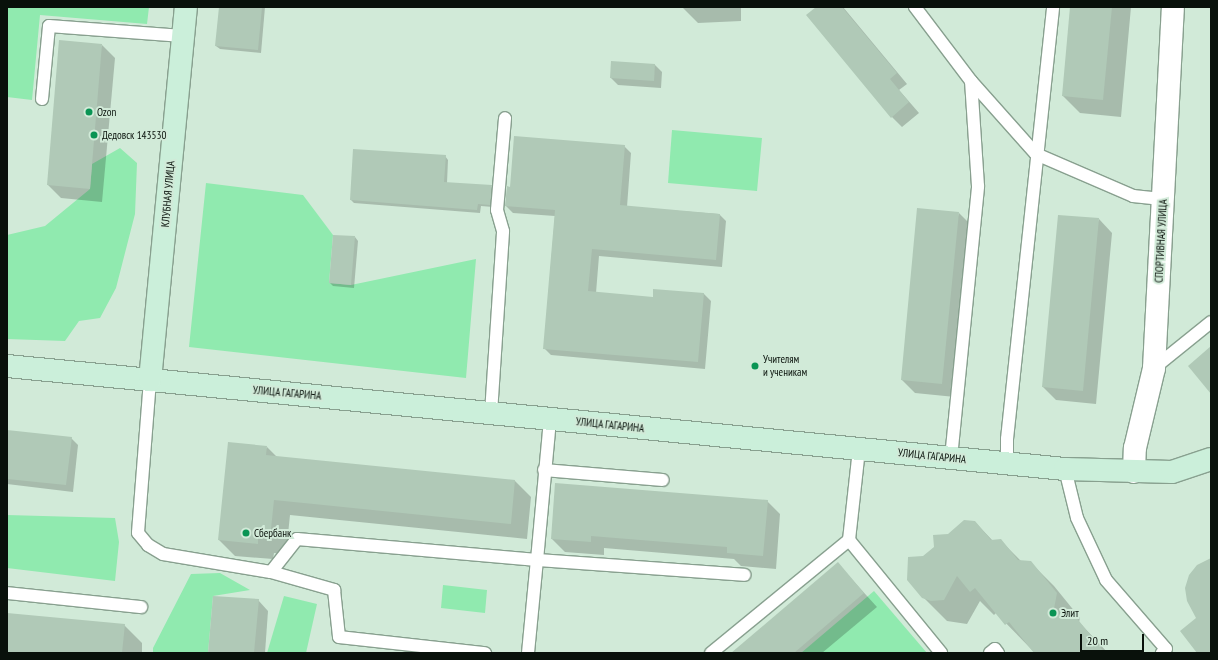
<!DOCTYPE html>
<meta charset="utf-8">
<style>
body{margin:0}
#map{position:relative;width:1218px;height:660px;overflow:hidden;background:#d1ead8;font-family:"PT Sans Narrow",sans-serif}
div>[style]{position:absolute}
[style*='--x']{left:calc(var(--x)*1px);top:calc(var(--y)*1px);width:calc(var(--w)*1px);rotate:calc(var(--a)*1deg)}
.green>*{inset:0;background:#90eaaf}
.shadow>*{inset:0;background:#0003}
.building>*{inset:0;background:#b0c9b7}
.roads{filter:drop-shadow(1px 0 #88a08f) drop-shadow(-1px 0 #88a08f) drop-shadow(0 1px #88a08f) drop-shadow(0 -1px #88a08f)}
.lane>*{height:12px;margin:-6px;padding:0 6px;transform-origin:6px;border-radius:6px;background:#fff}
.street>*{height:22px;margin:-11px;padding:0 11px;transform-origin:11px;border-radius:11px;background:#fff}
.secondary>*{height:22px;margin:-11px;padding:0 11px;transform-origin:11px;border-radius:11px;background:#cbefda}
.dots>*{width:11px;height:11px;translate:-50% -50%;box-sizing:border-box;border:2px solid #d1ead8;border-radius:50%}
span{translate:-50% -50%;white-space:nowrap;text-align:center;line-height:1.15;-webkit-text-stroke:4px #d1ead8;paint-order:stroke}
.poi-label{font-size:11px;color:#09110b}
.left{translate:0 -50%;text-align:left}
.street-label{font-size:11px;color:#09110b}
.frame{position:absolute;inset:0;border:8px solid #09110b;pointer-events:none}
.scale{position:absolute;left:1080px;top:634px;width:64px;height:18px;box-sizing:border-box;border:2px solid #09110b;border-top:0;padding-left:5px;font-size:12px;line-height:14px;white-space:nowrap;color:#09110b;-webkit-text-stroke:3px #d1ead8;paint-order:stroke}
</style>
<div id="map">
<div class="green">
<div style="clip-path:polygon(7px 7px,149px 7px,147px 24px,40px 15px,32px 100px,7px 97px)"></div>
<div style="clip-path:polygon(672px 130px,762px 138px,757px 191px,668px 183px)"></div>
<div style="clip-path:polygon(120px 148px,137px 163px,135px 214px,116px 288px,100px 318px,79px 321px,65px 341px,7px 339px,7px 235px,45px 226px,90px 189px,92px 164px)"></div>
<div style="clip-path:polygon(206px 183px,303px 195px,333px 235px,329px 283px,351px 285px,476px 259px,466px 378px,189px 347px)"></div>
<div style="clip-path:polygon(7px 515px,115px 518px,119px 542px,115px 581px,7px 568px)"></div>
<div style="clip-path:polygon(220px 573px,250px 590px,213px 596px,208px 653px,153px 653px,153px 648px,191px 574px)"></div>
<div style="clip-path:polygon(443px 585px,487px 590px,485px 613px,441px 608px)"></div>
<div style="clip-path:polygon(874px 591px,927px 653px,801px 653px)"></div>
<div style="clip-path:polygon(284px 596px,317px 604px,306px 653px,267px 653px)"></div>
</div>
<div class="shadow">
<div style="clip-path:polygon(220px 7px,265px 7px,261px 53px,220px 49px,216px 46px)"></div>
<div style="clip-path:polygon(682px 7px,741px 7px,741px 21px,698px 23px)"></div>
<div style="clip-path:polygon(817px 7px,843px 7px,907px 84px,899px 90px,919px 113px,902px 127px,892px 117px)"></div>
<div style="clip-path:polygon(1071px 7px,1131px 7px,1121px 117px,1080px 113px,1063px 96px)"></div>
<div style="clip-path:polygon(102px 45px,115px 58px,102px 202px,61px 198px,48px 185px)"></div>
<div style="clip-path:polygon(612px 62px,655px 65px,662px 72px,661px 88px,618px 85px,611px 78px)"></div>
<div style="clip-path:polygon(624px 146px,631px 153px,627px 207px,719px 214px,726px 221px,722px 267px,599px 256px,596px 293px,654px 298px,704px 294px,711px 301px,705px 369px,551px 355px,544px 348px,555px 216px,513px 213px,506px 206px,511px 188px)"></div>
<div style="clip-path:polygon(354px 150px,445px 156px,448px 160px,447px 183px,491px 186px,494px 190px,493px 207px,481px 206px,480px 213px,354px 203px,351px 200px)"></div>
<div style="clip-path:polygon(959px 213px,972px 226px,955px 397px,915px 393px,902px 380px)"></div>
<div style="clip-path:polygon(1099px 219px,1112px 233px,1096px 404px,1056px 400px,1043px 387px)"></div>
<div style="clip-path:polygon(355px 237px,358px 241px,354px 288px,333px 286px,330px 283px)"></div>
<div style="clip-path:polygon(7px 431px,71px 438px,78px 445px,73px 492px,7px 484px)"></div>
<div style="clip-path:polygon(267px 447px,277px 457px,515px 481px,531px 497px,527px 539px,290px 515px,286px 554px,274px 553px,273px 559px,235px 556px,219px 540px)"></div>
<div style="clip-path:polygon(767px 501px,780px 514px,776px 569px,741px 566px,734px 559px,604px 548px,604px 555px,565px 552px,552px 539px)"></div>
<div style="clip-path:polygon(975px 522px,993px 541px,1000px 540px,1022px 562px,1030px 562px,1054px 586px,1080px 618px,1079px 622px,1108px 653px,1035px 653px,996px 613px,994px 615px,980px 601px,967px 624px,947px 621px,923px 597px,923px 557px,949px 535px)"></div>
<div style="clip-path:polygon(838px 564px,877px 607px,822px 653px,732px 653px)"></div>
<div style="clip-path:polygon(258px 600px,268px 611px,265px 653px,209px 653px)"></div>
<div style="clip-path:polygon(7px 614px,124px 625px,142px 643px,142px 653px,7px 653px)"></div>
</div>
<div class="building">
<div style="clip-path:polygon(219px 7px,262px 7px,258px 50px,215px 46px)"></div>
<div style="clip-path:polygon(816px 7px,842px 7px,897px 73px,890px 79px,909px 102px,891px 118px,806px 15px)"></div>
<div style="clip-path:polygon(1070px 7px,1112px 7px,1103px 100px,1062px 96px)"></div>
<div style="clip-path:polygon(59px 40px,102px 44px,90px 189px,47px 185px)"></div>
<div style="clip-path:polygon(611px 61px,655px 64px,654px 81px,610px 78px)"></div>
<div style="clip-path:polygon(514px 136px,625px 145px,620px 205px,720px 214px,716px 260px,592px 249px,588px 291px,653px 297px,653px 289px,704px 293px,698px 362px,543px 349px,555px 210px,505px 206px,507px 186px,510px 187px)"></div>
<div style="clip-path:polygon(353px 149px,446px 155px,444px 182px,492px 185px,490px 205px,478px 204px,477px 210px,350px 200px)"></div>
<div style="clip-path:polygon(917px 208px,959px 212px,942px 384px,901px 380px)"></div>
<div style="clip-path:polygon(1058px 215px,1099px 218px,1083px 391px,1042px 387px)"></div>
<div style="clip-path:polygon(333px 235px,355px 236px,351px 285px,329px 283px)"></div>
<div style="clip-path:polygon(1211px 346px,1211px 394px,1188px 366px)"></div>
<div style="clip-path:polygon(7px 430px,72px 437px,66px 485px,7px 479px)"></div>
<div style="clip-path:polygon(228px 442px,267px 446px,266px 455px,515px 480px,511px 524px,274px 500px,270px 539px,258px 537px,258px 544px,218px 540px)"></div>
<div style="clip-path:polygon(555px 483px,768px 500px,763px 556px,727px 553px,727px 547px,591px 536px,591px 542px,551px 539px)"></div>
<div style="clip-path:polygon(964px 520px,975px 521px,991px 540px,1001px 539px,1018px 560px,1031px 561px,1057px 593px,1053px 614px,1075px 616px,1105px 653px,1034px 653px,1009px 622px,1005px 625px,975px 588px,970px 592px,957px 576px,944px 600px,931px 601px,922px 598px,907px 580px,908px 557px,923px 556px,934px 547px,933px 535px,948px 534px)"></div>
<div style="clip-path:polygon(1211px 558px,1211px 653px,1197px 653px,1180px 631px,1196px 618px,1187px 601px,1185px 588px,1189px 575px,1197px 565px)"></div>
<div style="clip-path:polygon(838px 562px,864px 593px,794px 653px,731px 653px)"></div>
<div style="clip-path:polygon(213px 596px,259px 599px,254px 653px,208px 653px)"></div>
<div style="clip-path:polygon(7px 613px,125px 624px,122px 653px,7px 653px)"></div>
</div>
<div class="roads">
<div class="lane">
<div style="--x:915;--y:7;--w:93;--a:52.9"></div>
<div style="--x:971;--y:81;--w:98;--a:48.3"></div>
<div style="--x:1036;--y:154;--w:106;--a:23.4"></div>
<div style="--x:1133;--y:196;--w:31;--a:6"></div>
<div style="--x:42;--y:99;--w:73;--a:-84.5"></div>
<div style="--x:49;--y:26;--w:134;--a:4.3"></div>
<div style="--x:1154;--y:368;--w:73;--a:-38.9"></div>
<div style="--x:150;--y:380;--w:153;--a:94.5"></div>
<div style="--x:138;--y:533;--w:16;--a:50"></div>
<div style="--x:148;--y:545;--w:17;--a:31"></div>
<div style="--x:163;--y:554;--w:109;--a:9.5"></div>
<div style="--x:271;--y:572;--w:42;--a:-51.8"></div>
<div style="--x:297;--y:539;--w:241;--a:5"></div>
<div style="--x:537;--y:560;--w:142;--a:-84.7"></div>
<div style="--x:491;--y:413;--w:182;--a:-86.2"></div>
<div style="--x:503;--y:231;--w:22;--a:-106"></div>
<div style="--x:497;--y:210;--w:92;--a:-85"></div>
<div style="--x:951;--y:458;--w:273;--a:-84.3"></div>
<div style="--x:978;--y:186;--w:105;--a:-93.8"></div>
<div style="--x:1007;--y:463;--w:24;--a:-90"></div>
<div style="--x:1007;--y:439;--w:434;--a:-83.9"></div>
<div style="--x:1065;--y:469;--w:50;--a:76.2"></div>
<div style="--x:1077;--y:518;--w:68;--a:64.9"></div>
<div style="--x:1106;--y:580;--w:91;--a:49"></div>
<div style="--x:1166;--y:649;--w:6;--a:135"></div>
<div style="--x:544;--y:470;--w:119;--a:4.8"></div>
<div style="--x:849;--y:540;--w:146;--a:50.8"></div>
<div style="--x:271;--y:572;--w:66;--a:15.9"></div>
<div style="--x:334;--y:590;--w:47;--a:83.9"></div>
<div style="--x:339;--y:637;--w:147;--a:6.3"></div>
<div style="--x:7;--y:593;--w:135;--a:6"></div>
<div style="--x:528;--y:653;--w:93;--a:-84.5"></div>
<div style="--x:537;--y:560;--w:208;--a:4.1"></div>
<div style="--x:711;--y:653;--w:178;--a:-39.3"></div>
<div style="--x:849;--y:540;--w:92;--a:-83.7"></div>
<div style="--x:990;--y:653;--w:6;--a:-39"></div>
<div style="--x:995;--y:649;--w:5;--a:53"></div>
</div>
<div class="street">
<div style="--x:1134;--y:472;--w:24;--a:-88"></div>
<div style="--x:1135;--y:448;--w:82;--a:-76.6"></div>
<div style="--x:1154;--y:368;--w:361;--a:-87"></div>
</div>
<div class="secondary">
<div style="--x:7;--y:366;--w:1063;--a:5.56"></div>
<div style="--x:1065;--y:469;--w:107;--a:1.6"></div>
<div style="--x:1172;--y:472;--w:41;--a:-18.4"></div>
<div style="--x:150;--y:380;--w:375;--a:-84.5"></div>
</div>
</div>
<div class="dots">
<div style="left:89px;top:112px;background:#0a9454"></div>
<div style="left:94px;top:135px;background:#0a9454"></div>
<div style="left:755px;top:366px;background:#0a9454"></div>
<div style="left:246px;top:533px;background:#0a9454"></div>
<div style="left:1053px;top:613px;background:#0a9454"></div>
</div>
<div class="poi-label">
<span class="left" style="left:97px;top:112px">Ozon</span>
<span class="left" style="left:102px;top:135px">Дедовск 143530</span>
<span class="left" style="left:763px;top:366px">Учителям<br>и ученикам</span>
<span class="left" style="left:254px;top:533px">Сбербанк</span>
<span class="left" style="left:1061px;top:613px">Элит</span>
</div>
<div class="street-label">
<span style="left:168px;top:194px;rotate:-85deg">КЛУБНАЯ УЛИЦА</span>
<span style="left:1161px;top:241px;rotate:-87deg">СПОРТИВНАЯ УЛИЦА</span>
<span style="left:287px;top:393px;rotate:5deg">УЛИЦА ГАГАРИНА</span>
<span style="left:610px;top:425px;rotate:6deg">УЛИЦА ГАГАРИНА</span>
<span style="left:932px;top:456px;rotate:6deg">УЛИЦА ГАГАРИНА</span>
</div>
<div class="frame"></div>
<div class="scale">20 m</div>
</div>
